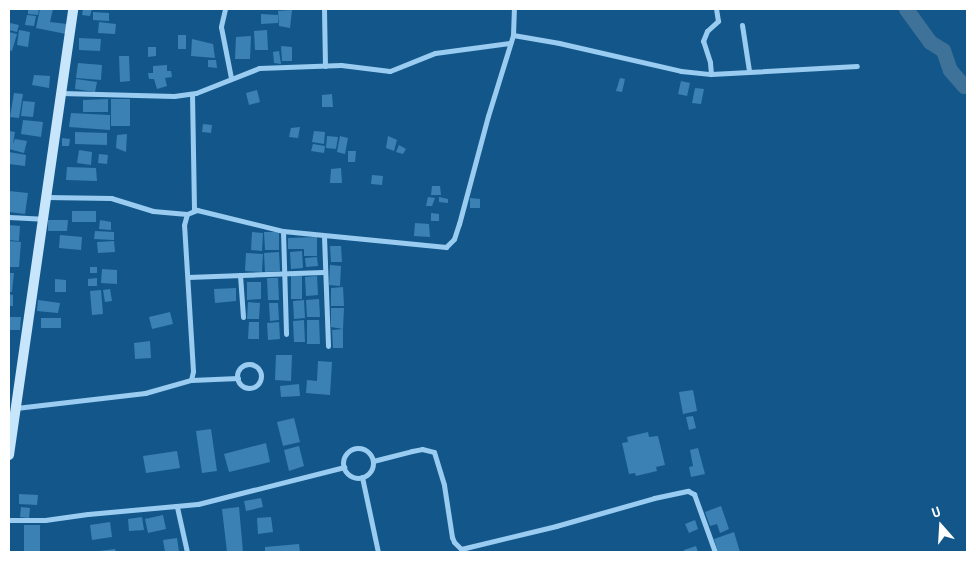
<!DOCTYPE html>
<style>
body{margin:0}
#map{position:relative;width:976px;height:561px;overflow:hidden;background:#13578a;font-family:"Archivo Narrow",sans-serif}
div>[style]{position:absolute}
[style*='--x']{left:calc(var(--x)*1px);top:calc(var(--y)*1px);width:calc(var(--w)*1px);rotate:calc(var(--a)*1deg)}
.river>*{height:15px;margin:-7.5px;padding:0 7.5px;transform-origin:7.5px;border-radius:7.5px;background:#3f7298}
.building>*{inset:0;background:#3b81b4}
.street>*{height:5px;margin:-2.5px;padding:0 2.5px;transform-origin:2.5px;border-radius:2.5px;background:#99ccf0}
.street>.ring{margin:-2.5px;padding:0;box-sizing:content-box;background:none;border:5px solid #99ccf0;border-radius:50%}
.secondary>*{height:10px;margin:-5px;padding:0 5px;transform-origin:5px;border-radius:5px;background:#c7e5fb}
span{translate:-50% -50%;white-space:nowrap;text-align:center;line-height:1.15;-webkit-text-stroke:4.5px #13578a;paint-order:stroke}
.frame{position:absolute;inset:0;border:10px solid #fff;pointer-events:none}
.north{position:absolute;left:916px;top:501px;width:50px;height:50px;-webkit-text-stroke:4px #13578a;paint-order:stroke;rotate:341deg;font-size:14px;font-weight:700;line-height:20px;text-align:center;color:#fff}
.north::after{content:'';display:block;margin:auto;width:18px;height:22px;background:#fff;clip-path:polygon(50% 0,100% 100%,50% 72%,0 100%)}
</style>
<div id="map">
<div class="river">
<div style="--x:906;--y:9;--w:41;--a:54"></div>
<div style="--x:930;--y:42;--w:15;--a:32"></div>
<div style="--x:943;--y:50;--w:21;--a:71"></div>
<div style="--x:950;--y:70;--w:21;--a:49"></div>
<div style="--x:964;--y:86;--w:3;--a:-18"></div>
</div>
<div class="building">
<div style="clip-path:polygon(28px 9px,39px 9px,38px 15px,28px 14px)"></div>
<div style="clip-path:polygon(40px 9px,53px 9px,50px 22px,67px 24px,66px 34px,36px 28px)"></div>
<div style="clip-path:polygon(83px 9px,92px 9px,90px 16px,82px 15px)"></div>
<div style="clip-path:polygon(292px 10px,290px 28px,279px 26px,278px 11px)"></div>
<div style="clip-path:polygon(93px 12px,109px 13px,109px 21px,93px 20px)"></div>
<div style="clip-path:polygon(261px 14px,278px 15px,278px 23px,261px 24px)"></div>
<div style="clip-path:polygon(27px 15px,36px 16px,34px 26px,25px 25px)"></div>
<div style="clip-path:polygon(99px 22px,116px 24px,115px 34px,98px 33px)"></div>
<div style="clip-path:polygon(10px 23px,19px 25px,17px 32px,9px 30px)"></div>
<div style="clip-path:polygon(19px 30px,30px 32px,28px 47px,17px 45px)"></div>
<div style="clip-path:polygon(267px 30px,268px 50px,255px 50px,254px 31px)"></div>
<div style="clip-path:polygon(9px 32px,17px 34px,12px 51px,9px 50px)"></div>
<div style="clip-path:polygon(178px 35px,186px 35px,186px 49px,178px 49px)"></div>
<div style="clip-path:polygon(251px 36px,250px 59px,235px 59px,236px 37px)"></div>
<div style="clip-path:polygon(79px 38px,101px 39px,100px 51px,79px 50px)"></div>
<div style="clip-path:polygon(192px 39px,213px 44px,215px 58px,191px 56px)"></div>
<div style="clip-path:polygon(281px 46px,292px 47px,292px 61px,282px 61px)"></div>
<div style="clip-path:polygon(148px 47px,156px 47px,156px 56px,148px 57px)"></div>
<div style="clip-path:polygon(279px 51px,281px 64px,274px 63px,273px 52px)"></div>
<div style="clip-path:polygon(119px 56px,129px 56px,130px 81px,120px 82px)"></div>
<div style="clip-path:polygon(208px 60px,216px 60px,217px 68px,208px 67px)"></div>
<div style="clip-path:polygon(78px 63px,102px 65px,101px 80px,76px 78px)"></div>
<div style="clip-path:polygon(167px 65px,167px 71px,171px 71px,172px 77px,165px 78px,167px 86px,157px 89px,154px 79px,149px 79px,148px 73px,153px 73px,153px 66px)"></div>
<div style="clip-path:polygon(34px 75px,50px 76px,49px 88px,32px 85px)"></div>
<div style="clip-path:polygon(620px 78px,625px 79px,622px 92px,616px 91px)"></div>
<div style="clip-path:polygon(76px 79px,97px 82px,95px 92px,75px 89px)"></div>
<div style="clip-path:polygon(681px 81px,690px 83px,687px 96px,678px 94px)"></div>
<div style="clip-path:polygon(695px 88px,704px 89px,701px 104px,692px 103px)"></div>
<div style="clip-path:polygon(257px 90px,260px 102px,249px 105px,246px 93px)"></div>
<div style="clip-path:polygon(14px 93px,23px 94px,19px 118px,10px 117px)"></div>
<div style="clip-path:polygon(332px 94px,333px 107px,322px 107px,322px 95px)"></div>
<div style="clip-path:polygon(108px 99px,108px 112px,83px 112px,83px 100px)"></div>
<div style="clip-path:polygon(111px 99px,130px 99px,130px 126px,111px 126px)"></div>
<div style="clip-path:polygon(23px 101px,35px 102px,33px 117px,21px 116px)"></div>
<div style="clip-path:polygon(71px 113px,110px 115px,110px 130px,69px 127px)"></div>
<div style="clip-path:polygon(23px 120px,43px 122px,41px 137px,21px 134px)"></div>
<div style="clip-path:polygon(203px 124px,212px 125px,211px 133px,202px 132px)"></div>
<div style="clip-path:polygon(300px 127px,298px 138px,289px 137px,291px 128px)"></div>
<div style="clip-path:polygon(9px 131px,15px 132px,13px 144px,15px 139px,27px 141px,24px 153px,9px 149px)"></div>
<div style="clip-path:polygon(314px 131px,325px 132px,324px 144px,312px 142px)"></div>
<div style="clip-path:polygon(75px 132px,107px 133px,107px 145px,75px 144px)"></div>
<div style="clip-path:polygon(127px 134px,126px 152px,116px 148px,117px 135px)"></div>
<div style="clip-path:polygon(327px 136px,338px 137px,336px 149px,326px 148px)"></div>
<div style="clip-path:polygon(340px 136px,348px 138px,345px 154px,337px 152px)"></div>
<div style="clip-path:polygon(388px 136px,397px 140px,394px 151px,386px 148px)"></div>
<div style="clip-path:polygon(62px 138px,70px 139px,69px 146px,62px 146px)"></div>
<div style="clip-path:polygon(313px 144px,325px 146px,324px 153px,311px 151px)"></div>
<div style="clip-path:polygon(399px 145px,406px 149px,403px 154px,396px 152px)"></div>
<div style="clip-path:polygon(79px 150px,92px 152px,91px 165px,77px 163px)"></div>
<div style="clip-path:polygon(348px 151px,356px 151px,355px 162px,348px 162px)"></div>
<div style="clip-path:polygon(9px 152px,26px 155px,25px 166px,9px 164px)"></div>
<div style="clip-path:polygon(99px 154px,108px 155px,107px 164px,98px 163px)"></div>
<div style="clip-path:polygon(67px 167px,96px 168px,97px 181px,66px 180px)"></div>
<div style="clip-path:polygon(341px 168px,342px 183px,330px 183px,331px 169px)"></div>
<div style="clip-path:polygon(372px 175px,383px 176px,382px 185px,371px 184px)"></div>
<div style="clip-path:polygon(432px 186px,440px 186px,441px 195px,431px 195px)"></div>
<div style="clip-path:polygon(9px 191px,28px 193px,25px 214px,9px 212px)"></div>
<div style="clip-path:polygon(428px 197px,435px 198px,432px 206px,426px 206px)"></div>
<div style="clip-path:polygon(439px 197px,448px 199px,448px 203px,439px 202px)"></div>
<div style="clip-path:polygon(470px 198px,480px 199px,480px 208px,470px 208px)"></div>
<div style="clip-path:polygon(72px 211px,96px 211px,96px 222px,72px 222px)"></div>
<div style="clip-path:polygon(431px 213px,439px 214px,439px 221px,431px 221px)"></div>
<div style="clip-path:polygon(48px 220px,68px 220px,67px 231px,48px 231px)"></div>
<div style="clip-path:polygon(100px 220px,111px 222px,111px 230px,99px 229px)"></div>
<div style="clip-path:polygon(415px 223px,429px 224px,430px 237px,414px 236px)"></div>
<div style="clip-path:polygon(9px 225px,20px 226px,19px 241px,9px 240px)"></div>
<div style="clip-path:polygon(95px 231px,114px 232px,114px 240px,94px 239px)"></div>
<div style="clip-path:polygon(252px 232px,263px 233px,262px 251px,251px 250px)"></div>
<div style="clip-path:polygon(264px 232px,279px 232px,279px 250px,265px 250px)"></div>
<div style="clip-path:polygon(60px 235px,82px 237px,81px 250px,59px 248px)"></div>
<div style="clip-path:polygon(317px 237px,317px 256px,304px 256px,304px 249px,288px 249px,288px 238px)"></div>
<div style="clip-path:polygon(9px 241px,21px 242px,19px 267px,9px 267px)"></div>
<div style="clip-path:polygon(114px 241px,115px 252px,98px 253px,97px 242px)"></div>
<div style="clip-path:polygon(330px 246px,341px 246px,342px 262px,331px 262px)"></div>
<div style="clip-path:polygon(302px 251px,303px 268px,291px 269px,290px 252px)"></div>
<div style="clip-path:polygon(279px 252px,280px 271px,265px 272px,264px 253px)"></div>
<div style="clip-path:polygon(246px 253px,263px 254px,262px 272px,245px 271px)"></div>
<div style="clip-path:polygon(317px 257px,318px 266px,306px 267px,305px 258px)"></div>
<div style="clip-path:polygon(330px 265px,341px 266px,340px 286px,329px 285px)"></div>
<div style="clip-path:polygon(90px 267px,97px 267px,97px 273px,90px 273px)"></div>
<div style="clip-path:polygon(102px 269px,117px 270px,117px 284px,101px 283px)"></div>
<div style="clip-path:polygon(9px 273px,14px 273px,12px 292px,9px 292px)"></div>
<div style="clip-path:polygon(291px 276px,302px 276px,302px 299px,291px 299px)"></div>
<div style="clip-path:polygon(317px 276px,318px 295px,306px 296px,305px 277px)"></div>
<div style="clip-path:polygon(97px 278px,97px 286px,88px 286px,88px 279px)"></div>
<div style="clip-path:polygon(267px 278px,278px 278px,279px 300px,268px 300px)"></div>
<div style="clip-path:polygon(55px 279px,66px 280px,66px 292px,55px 292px)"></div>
<div style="clip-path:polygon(247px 282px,261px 282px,261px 299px,247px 300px)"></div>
<div style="clip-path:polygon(343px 287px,344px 306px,331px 306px,331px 288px)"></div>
<div style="clip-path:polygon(236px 288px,236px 301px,215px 303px,214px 289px)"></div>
<div style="clip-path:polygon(110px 289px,112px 301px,105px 302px,103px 290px)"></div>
<div style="clip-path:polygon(101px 290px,103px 314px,92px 315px,90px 291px)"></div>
<div style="clip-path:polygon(9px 294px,13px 295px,13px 306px,9px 306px)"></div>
<div style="clip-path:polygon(319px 299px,320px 317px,307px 317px,306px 300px)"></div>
<div style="clip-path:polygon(38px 300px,60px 303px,58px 313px,37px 311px)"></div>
<div style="clip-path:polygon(304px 300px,305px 318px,294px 319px,293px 301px)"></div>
<div style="clip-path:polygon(248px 302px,260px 303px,259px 319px,247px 319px)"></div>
<div style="clip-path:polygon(269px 303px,278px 303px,279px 320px,270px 321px)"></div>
<div style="clip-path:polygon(331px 308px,344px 308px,343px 329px,331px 327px)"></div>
<div style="clip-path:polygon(170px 312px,173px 324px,152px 329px,149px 317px)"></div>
<div style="clip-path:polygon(9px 317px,21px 317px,20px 330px,9px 330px)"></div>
<div style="clip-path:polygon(41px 318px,61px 318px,61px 328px,41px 328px)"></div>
<div style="clip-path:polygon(304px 320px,305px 342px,294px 342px,293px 321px)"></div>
<div style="clip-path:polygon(307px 320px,319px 320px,320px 344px,307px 344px)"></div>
<div style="clip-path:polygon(249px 322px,259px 322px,259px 339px,248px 339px)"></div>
<div style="clip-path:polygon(279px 322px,280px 339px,268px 340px,267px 323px)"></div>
<div style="clip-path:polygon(343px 329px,343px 348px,333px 348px,332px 330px)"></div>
<div style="clip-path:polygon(150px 341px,151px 358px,135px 359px,134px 343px)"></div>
<div style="clip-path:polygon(276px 355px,292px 355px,291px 381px,275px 380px)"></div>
<div style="clip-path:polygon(318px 361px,332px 362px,330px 395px,306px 393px,307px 380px,317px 381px)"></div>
<div style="clip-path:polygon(299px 384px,300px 396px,281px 397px,280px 386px)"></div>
<div style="clip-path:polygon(693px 390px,697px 411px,683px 414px,679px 392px)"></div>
<div style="clip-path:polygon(693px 416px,696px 428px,689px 430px,686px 417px)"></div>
<div style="clip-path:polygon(294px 418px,300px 442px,283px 446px,277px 422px)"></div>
<div style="clip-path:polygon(211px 429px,217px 471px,202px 473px,196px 431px)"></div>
<div style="clip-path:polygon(648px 432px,649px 437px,658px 436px,665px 465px,656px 467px,657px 471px,636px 476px,635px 473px,629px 474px,622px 443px,628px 442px,627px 437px)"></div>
<div style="clip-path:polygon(266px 443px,270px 462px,229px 472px,224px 454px)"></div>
<div style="clip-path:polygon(299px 446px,304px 466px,289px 471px,284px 450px)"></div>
<div style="clip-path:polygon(698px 448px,705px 474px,691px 477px,689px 467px,693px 466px,690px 450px)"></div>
<div style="clip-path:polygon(177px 451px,180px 468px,146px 473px,143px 456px)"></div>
<div style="clip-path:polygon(19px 494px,38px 495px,37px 505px,19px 504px)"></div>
<div style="clip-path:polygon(261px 498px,263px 507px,246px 511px,244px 501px)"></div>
<div style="clip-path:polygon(721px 506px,729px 529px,720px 533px,717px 524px,710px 526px,705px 512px)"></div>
<div style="clip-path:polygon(21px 507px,30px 508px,29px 518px,20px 517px)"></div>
<div style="clip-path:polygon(239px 507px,243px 552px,227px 552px,222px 509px)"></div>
<div style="clip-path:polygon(163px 515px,166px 529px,148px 533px,145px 519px)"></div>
<div style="clip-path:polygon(142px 517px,144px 530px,129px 531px,128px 519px)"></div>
<div style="clip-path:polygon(271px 517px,273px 532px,258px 534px,257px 518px)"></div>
<div style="clip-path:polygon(695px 520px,698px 529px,689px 533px,685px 524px)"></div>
<div style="clip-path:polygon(110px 522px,112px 537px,92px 540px,90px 525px)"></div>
<div style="clip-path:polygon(24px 525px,40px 525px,40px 551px,24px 551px)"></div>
<div style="clip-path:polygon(734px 532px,740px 552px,718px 552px,714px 539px)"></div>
<div style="clip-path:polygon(177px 538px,179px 552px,165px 552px,163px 540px)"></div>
<div style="clip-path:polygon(299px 544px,300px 552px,265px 552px,265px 547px)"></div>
<div style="clip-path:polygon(696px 546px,698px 552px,684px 552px,684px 550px)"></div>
<div style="clip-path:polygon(115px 549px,116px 552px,99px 552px,99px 551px)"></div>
</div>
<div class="street">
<div style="--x:225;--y:9;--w:18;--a:103"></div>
<div style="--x:221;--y:27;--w:52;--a:78.9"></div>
<div style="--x:324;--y:9;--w:57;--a:89"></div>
<div style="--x:742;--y:25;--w:47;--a:81.3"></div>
<div style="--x:513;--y:35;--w:47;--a:9.9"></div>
<div style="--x:559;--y:43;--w:125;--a:12.9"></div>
<div style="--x:681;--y:71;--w:30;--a:6"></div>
<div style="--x:711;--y:74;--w:146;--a:-3.1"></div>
<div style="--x:711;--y:74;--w:12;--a:-95"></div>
<div style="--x:710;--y:62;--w:22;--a:-108"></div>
<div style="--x:703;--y:41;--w:11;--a:-68"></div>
<div style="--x:707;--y:31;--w:15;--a:-42"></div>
<div style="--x:718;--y:21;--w:12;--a:-99"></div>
<div style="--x:61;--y:93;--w:113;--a:1.5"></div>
<div style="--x:174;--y:96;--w:22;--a:-8"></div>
<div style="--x:196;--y:93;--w:68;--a:-21.6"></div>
<div style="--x:259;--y:68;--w:82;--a:-2.1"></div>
<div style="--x:341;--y:65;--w:49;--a:7"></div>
<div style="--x:390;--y:71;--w:48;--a:-21.8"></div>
<div style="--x:435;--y:53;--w:76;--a:-7.6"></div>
<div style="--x:192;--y:94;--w:116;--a:89"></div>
<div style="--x:46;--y:197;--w:65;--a:0.9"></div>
<div style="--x:111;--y:198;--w:44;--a:17.2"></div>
<div style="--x:153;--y:211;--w:34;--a:5"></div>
<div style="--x:187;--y:214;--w:11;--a:-22"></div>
<div style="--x:197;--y:210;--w:89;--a:13.7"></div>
<div style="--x:283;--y:231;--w:164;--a:5.6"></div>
<div style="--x:446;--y:247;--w:11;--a:-45"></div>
<div style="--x:454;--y:239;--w:16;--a:-72"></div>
<div style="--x:459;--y:224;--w:112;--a:-75"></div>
<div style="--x:488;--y:116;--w:85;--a:-72.8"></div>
<div style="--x:513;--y:35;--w:26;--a:-88"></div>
<div style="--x:9;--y:217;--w:33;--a:3"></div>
<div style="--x:283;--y:231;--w:103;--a:88.3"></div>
<div style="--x:324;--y:236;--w:110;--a:87.9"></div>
<div style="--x:240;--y:275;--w:42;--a:85.9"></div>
<div style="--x:188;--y:277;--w:135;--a:-2.1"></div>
<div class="ring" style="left:237px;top:364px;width:19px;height:19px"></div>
<div style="--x:191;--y:380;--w:47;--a:-2.4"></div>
<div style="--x:16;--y:408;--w:130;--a:-6.6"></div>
<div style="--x:145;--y:393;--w:48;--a:-15.8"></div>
<div style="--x:191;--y:380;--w:9;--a:-77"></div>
<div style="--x:193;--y:371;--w:146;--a:-93.5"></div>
<div style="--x:184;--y:225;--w:11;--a:-75"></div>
<div class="ring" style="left:343px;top:448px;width:25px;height:25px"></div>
<div style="--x:373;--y:461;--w:40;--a:-14.4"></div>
<div style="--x:412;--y:451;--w:10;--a:-11"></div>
<div style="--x:422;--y:449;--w:12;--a:14"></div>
<div style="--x:434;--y:452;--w:34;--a:73"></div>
<div style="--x:444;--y:485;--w:53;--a:81.3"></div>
<div style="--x:452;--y:537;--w:5;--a:68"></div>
<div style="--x:454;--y:542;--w:10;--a:45"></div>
<div style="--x:461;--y:549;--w:98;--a:-13.6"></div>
<div style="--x:556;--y:526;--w:102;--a:-15.9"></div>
<div style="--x:654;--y:498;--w:35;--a:-12"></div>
<div style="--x:688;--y:491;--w:7;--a:27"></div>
<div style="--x:694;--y:494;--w:62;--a:70.1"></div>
<div style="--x:362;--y:477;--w:77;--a:78"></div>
<div style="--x:177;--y:507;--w:46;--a:77.5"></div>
<div style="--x:9;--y:520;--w:36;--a:0"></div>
<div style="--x:45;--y:520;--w:43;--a:-7.9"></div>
<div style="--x:88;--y:514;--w:110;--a:-5.2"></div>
<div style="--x:198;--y:504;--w:151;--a:-14.2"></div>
</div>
<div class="secondary">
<div style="--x:9;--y:455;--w:451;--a:-81.8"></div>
</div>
<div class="frame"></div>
<div class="north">U</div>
</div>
